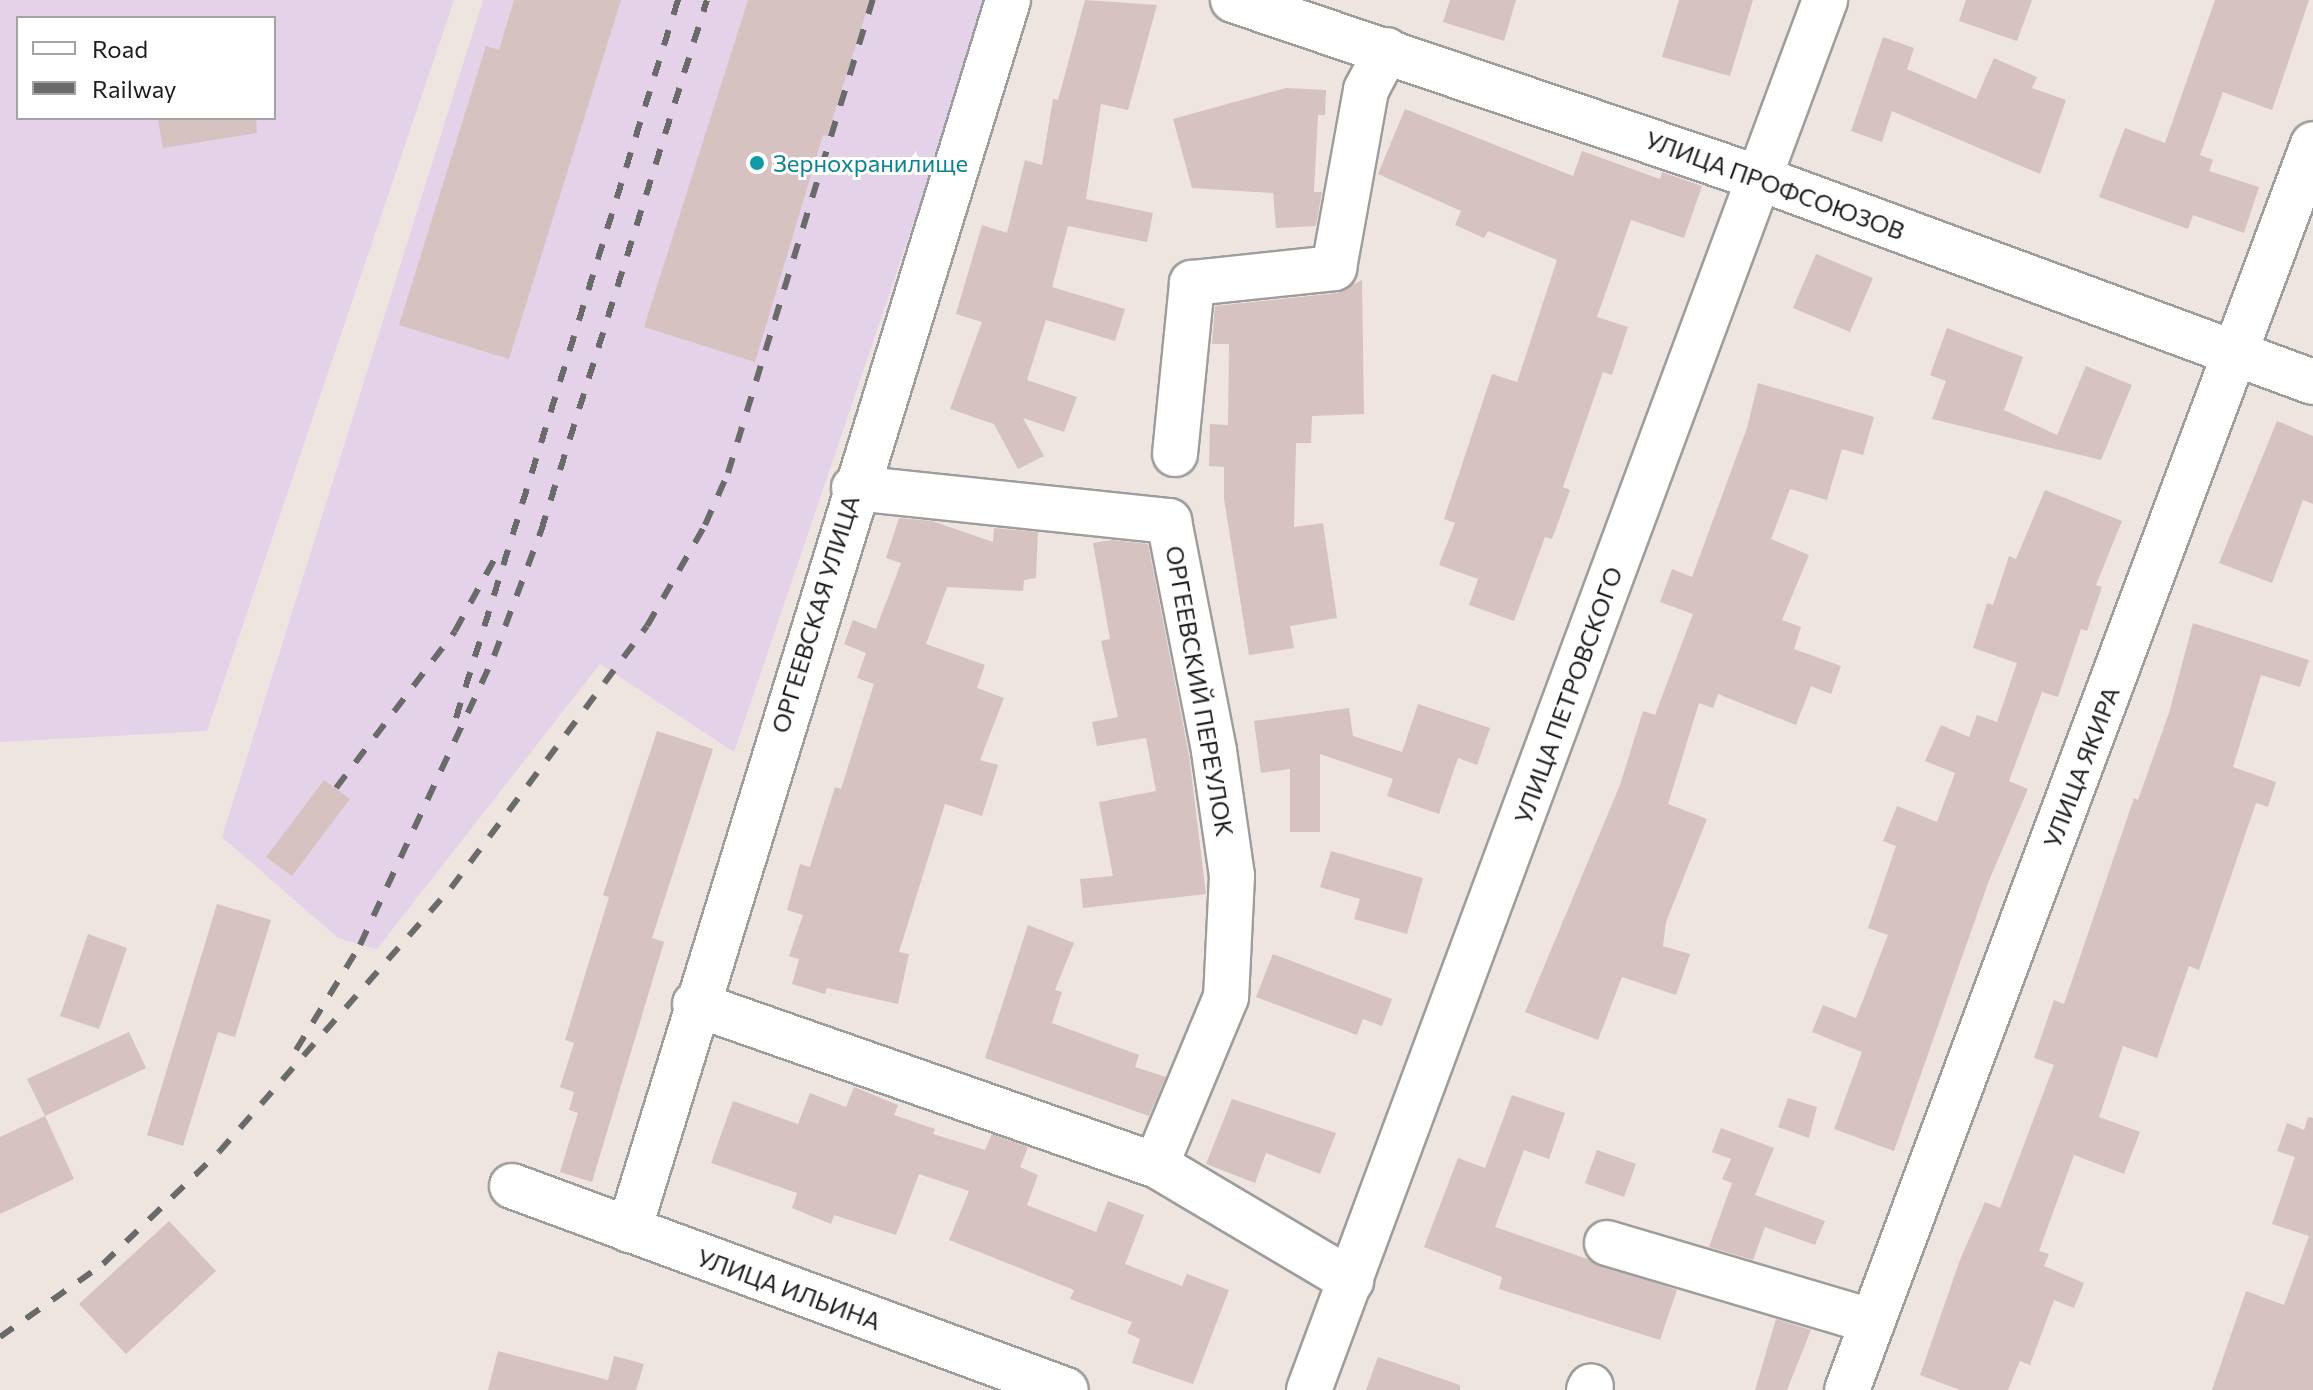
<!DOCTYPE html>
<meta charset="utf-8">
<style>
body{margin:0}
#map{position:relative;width:2313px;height:1390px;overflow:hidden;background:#eee5e1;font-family:Commissioner,sans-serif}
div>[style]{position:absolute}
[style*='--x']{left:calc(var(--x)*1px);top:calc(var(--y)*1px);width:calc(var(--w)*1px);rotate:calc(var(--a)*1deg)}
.industrial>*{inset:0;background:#e4d2e8}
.building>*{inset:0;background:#d5c2c1}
.roads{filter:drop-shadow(2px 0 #9d9d9d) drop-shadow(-2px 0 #9d9d9d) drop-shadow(0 2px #9d9d9d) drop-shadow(0 -2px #9d9d9d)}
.minor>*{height:44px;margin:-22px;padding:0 22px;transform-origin:22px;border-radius:22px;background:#fff}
.rail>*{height:6px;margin-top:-3px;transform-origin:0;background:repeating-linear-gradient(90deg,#6a6a6a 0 16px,transparent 0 32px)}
.dots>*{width:22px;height:22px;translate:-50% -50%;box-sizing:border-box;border:4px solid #fff;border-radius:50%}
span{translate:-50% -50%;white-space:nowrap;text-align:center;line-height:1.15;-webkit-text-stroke:6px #fff;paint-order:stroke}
.culture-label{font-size:24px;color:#0d838f}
.left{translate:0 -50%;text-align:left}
.street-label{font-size:24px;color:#1c1c1c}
.legend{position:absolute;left:16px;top:16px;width:260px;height:104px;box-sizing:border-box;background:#fff;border:2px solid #a4a4a4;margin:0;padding:10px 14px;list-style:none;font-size:24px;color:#1c1c1c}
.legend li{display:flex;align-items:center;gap:16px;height:40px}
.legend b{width:40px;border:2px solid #a4a4a4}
</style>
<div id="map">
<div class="industrial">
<div style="clip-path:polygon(evenodd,0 0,454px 0,207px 731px,0 742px,0 0,18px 18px,274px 18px,274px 118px,18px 118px,18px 18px)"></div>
<div style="clip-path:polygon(483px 0,989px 0,734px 752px,600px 664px,377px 949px,338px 938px,222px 837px)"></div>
</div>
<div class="building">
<div style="clip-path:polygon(514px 0,621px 0,509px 359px,399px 325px,486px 46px,499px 50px)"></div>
<div style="clip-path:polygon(748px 0,870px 0,827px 136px,823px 135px,755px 362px,644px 327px)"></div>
<div style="clip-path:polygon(1085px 0,1157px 5px,1128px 110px,1101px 104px,1086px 199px,1153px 213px,1147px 242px,1068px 226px,1052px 287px,1125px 309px,1115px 341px,1046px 320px,1027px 380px,1077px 397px,1064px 432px,1023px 418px,1044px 456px,1018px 469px,994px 424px,950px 409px,982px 322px,956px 314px,982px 225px,1007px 233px,1025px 160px,1042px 165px,1053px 99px,1058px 100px)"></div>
<div style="clip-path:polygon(1450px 0,1516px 0,1504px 41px,1443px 22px)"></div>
<div style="clip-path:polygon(1679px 0,1753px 0,1730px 76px,1662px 57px)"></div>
<div style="clip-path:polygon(1966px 0,2032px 0,2017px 41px,1959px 21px)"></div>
<div style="clip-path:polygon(2215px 0,2309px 0,2272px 110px,2223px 92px,2200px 155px,2213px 160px,2209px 171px,2259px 187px,2244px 233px,2193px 215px,2188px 229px,2099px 197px,2125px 128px,2165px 143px)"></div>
<div style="clip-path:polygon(1883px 37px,1914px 48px,1907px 69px,1976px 99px,1994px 58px,2037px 77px,2032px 88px,2066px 100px,2040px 174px,1892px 111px,1882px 142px,1851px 131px)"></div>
<div style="clip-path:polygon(1286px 88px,1326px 90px,1325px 115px,1318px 115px,1314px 192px,1322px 192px,1316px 226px,1276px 228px,1273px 193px,1192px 188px,1173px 119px)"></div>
<div style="clip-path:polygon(1405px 109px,1573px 176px,1582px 151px,1660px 179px,1662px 172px,1702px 186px,1684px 238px,1631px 220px,1597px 317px,1628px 327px,1612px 375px,1603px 372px,1563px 487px,1570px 490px,1552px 539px,1545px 537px,1514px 621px,1469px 605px,1478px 579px,1439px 565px,1455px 523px,1444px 519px,1492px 374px,1517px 382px,1557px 260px,1488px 231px,1484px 238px,1455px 225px,1461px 211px,1378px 174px)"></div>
<div style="clip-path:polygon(256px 118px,257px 133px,163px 148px,158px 120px)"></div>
<div style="clip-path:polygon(1816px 254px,1873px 278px,1850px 332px,1793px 308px)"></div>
<div style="clip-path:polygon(1362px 280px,1364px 414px,1312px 416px,1311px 443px,1296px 443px,1294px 527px,1323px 523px,1337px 618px,1290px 626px,1294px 648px,1249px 655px,1224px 499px,1224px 467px,1209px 466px,1210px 424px,1228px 425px,1229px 344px,1212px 344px,1215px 306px,1337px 293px)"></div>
<div style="clip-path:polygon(1947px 328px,2023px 357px,2004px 410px,2057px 435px,2086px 366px,2132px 385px,2101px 460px,1932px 419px,1946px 381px,1930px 375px)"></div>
<div style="clip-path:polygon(1758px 383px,1874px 417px,1863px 455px,1842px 449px,1827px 500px,1790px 489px,1771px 539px,1809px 555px,1782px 620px,1801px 627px,1794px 649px,1841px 666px,1831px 694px,1811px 686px,1796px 725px,1718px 694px,1713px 708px,1699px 703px,1668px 804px,1707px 819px,1666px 922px,1663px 946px,1690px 954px,1676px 995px,1622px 977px,1598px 1040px,1525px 1012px,1620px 785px,1643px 711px,1655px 715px,1693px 614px,1660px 602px,1672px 569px,1692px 577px,1747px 428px)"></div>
<div style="clip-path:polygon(2277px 421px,2313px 436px,2313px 504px,2303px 500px,2272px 583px,2219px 563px)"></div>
<div style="clip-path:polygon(2045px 490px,2122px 521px,2096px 585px,2102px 587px,2087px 631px,2081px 629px,2058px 697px,2042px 692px,2009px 781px,2028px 789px,1988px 883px,1894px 1151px,1834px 1129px,1862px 1052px,1812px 1032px,1823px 1005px,1856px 1018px,1888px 935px,1868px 928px,1896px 846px,1883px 841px,1897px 806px,1937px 822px,1955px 773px,1925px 761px,1941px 725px,1969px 737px,1977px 715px,1997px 722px,2017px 663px,1973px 648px,1987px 603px,1993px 605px,2009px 556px,2016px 559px)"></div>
<div style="clip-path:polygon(899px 518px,932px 521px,993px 542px,994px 528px,1038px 532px,1036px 578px,1024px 580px,1023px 591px,947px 587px,926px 644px,985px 665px,977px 688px,1004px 698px,980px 760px,998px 765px,982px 816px,945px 804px,899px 952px,909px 954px,898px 1004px,827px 988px,825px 994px,792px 984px,799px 959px,789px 956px,803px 915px,787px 910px,800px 864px,810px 867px,835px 787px,841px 789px,874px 684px,857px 678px,866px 653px,844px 644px,853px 620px,876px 629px,901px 563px,886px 558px)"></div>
<div style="clip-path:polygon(1112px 540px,1148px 544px,1189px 755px,1206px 894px,1083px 908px,1080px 879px,1113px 876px,1099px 802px,1156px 791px,1146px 738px,1097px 746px,1092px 722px,1118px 717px,1101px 641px,1110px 639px,1093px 543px)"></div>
<div style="clip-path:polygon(2193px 623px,2309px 660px,2300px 687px,2261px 675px,2233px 767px,2276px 782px,2268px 807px,2256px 803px,2199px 970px,2189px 966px,2157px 1058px,2123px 1046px,2099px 1117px,2140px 1132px,2124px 1174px,2074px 1155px,2039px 1251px,2049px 1254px,2044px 1266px,2084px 1283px,2074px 1308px,2054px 1300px,2030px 1365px,2020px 1361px,2008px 1390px,1960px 1390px,1920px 1375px,1960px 1260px,1985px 1202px,2000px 1208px,2054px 1065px,2034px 1058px,2054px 1000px,2064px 1004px,2134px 798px,2138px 800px,2169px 713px)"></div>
<div style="clip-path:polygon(1418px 704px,1490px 728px,1477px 765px,1458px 758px,1439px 814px,1387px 796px,1393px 779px,1320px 754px,1320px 832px,1290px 832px,1290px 769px,1261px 773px,1254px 721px,1349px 708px,1353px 736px,1402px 752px)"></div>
<div style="clip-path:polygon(657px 731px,713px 749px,652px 938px,664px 942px,592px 1182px,560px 1172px,578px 1113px,569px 1110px,574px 1092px,560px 1087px,574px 1043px,565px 1040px,609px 897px,603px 895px)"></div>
<div style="clip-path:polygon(324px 780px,350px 799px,292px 876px,266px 857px)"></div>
<div style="clip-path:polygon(1331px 851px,1423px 878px,1407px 934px,1354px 919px,1360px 899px,1320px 887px)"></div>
<div style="clip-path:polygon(217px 904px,271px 920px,235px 1037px,218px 1032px,183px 1146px,147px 1135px)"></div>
<div style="clip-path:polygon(1028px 925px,1074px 943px,1055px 990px,1062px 992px,1052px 1023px,1139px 1055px,1135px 1067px,1166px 1077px,1149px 1116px,985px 1058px)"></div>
<div style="clip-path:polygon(88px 934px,127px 948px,99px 1029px,60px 1016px)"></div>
<div style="clip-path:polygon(1273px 954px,1392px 999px,1382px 1026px,1363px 1019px,1357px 1035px,1256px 997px)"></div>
<div style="clip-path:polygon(129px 1032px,146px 1068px,45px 1116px,27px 1079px)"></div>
<div style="clip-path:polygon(854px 1087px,898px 1105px,894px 1115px,935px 1129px,933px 1134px,985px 1150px,992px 1134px,1028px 1147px,1020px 1167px,1038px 1175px,1027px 1205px,1096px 1232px,1108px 1201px,1144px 1215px,1125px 1264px,1182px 1286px,1187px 1274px,1229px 1290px,1193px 1384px,1132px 1363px,1140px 1339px,1127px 1333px,1132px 1322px,1070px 1299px,1074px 1290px,949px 1240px,969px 1191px,919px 1174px,896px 1235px,834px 1215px,831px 1224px,792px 1208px,797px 1193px,711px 1163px,733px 1101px,798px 1124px,810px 1093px,846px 1107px)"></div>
<div style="clip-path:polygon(1512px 1095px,1565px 1113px,1549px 1159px,1524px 1150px,1495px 1227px,1677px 1290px,1660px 1340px,1499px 1289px,1502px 1277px,1424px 1247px,1458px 1158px,1485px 1168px)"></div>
<div style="clip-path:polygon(1788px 1098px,1817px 1107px,1809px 1138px,1778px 1127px)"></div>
<div style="clip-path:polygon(1232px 1099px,1336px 1133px,1320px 1174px,1266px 1153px,1255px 1183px,1206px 1164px)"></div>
<div style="clip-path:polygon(45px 1116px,74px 1179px,0 1214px,0 1137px)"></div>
<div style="clip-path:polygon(2308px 1117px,2313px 1118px,2313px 1390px,2212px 1390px,2246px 1291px,2284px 1305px,2309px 1236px,2272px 1224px,2295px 1157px,2277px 1151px,2287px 1123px,2304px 1130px)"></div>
<div style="clip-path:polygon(1721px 1128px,1774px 1148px,1755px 1195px,1825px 1221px,1815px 1245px,1765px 1227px,1753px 1260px,1709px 1247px,1732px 1183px,1722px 1179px,1731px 1159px,1712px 1152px)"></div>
<div style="clip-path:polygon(1597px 1150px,1636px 1164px,1624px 1197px,1585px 1183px)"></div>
<div style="clip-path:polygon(169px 1221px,216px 1271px,126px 1354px,79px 1304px)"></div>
<div style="clip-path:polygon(1776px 1319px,1811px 1330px,1787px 1390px,1755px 1390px)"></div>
<div style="clip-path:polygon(498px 1351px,608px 1380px,614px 1356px,644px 1364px,636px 1390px,488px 1390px)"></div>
<div style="clip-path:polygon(1378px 1357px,1460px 1385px,1460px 1390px,1366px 1390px)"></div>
</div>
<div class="roads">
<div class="minor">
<div style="--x:1233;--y:0;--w:555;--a:18.7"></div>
<div style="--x:1759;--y:178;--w:590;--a:20.22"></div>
<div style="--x:1175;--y:454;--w:172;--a:-84.3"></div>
<div style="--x:1192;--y:283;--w:143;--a:-6"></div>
<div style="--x:1334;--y:268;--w:181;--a:-79.8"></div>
<div style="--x:1366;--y:90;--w:45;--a:-62.3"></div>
<div style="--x:854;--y:488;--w:317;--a:6"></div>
<div style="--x:1169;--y:521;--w:234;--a:78.9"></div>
<div style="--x:1214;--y:751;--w:126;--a:81.8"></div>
<div style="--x:1232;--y:876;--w:121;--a:92.8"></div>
<div style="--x:1226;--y:997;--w:182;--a:112.6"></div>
<div style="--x:1156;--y:1165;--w:227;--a:30.7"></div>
<div style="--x:695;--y:1004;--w:488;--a:19.3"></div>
<div style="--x:512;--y:1186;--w:590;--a:20.22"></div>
<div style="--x:629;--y:1230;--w:1287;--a:-72.87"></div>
<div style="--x:1607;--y:1243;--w:277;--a:16.5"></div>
<div style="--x:1309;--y:1390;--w:1483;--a:-69.63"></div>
<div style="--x:1589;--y:1390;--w:4;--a:-63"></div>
<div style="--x:1847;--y:1390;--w:1330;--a:-69.49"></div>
</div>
</div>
<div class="rail">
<div style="--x:456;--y:718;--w:752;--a:-72.82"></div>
<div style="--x:336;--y:788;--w:197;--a:-52.8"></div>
<div style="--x:455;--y:631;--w:91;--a:-61.2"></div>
<div style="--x:296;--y:1050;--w:123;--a:-58.6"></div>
<div style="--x:360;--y:945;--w:319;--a:-65.1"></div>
<div style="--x:494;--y:656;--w:134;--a:-69.4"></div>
<div style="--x:541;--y:531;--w:556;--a:-72.64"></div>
<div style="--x:0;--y:1337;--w:126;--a:-35.3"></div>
<div style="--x:103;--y:1264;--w:161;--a:-44"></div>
<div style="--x:219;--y:1152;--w:351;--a:-48.7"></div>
<div style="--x:451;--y:888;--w:327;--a:-53.2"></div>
<div style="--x:647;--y:626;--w:116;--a:-60.1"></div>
<div style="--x:705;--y:525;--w:57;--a:-66.1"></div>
<div style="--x:728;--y:473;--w:495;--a:-73"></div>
</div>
<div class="dots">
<div style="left:757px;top:163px;background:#0f9aa8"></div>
</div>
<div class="culture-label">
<span class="left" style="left:773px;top:163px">Зернохранилище</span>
</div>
<div class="street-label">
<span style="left:1775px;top:185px;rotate:20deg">УЛИЦА ПРОФСОЮЗОВ</span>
<span style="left:815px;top:614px;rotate:-73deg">ОРГЕЕВСКАЯ УЛИЦА</span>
<span style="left:1200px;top:691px;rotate:80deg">ОРГЕЕВСКИЙ ПЕРЕУЛОК</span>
<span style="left:1568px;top:695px;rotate:-70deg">УЛИЦА ПЕТРОВСКОГО</span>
<span style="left:2081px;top:767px;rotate:-69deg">УЛИЦА ЯКИРА</span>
<span style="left:789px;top:1289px;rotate:20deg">УЛИЦА ИЛЬИНА</span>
</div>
<ul class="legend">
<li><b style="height:10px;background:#fff"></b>Road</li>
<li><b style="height:10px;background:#6a6a6a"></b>Railway</li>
</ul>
</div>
